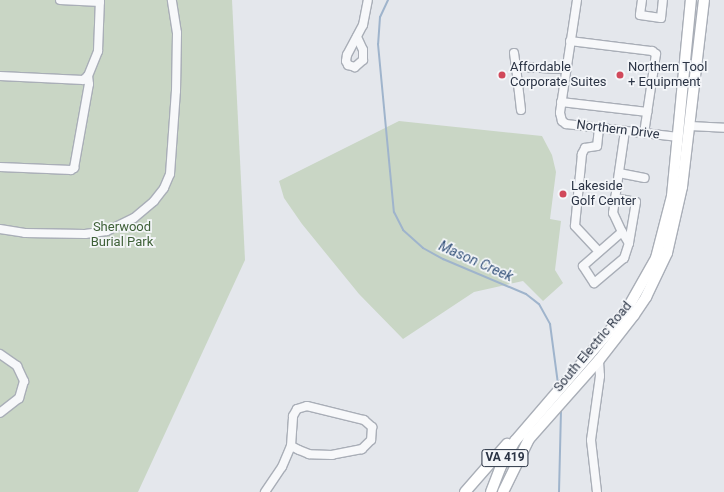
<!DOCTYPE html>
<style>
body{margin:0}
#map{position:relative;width:724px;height:492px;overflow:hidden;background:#e4e7ec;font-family:Roboto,sans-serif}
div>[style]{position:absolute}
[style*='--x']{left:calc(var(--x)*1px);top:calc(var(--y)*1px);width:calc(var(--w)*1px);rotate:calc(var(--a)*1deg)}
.green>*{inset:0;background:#c9d6c5}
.stream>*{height:2px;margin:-1px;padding:0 1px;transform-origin:1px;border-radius:1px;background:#9fb4cc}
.roads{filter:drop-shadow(1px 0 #a9aeb7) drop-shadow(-1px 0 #a9aeb7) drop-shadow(0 1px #a9aeb7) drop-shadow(0 -1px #a9aeb7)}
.minor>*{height:8px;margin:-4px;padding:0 4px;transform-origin:4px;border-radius:4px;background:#f7f8fa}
.major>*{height:10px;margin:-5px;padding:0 5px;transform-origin:5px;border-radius:5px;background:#fff}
.dots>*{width:11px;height:11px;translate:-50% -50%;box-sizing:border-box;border:2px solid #f4f6f9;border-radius:50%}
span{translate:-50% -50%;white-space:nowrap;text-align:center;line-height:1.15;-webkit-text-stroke:3.5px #f4f6f9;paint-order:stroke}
.shield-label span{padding:1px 3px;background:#f4f6f9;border:1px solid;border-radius:3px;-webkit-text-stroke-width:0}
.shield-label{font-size:12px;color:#2b3445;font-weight:700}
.poi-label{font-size:13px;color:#2b3445}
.left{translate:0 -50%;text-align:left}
.street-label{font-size:13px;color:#2b3445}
.park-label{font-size:13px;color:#3f6138}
.water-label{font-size:14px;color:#34527a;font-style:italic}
</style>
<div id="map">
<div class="green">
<div style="clip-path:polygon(0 0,232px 0,245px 260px,138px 492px,0 492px)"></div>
<div style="clip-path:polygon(399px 121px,542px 136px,552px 155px,556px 172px,550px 219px,561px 221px,555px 270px,563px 283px,543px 301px,523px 281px,474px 292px,403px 339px,359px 294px,302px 224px,284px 198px,279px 181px)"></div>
</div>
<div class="stream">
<div style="--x:388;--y:0;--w:19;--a:115"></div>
<div style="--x:380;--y:17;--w:27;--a:94"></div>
<div style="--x:378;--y:44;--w:169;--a:84.6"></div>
<div style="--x:394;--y:212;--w:20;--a:63"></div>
<div style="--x:403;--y:230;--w:27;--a:42"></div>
<div style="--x:423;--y:248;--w:23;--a:29"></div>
<div style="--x:443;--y:259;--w:90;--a:22.9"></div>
<div style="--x:526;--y:294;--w:16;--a:38"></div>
<div style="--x:539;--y:304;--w:23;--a:61"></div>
<div style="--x:550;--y:324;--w:61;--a:82.4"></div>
<div style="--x:559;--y:492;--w:83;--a:-88.6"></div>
</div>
<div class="roads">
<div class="minor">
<div style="--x:60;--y:0;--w:40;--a:2.9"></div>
<div style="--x:577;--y:0;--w:114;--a:98.6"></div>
<div style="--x:560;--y:113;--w:8;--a:76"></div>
<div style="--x:562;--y:121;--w:5;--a:37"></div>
<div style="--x:566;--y:124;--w:113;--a:6.6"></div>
<div style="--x:642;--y:0;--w:15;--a:98"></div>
<div style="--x:640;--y:15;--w:21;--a:8"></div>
<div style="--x:661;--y:18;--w:18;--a:-84"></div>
<div style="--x:357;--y:37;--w:14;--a:65"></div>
<div style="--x:363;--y:50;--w:10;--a:90"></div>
<div style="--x:363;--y:60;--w:11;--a:139"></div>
<div style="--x:355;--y:67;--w:7;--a:-164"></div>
<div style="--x:348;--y:65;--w:4;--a:-117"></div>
<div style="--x:346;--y:61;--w:6;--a:-81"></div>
<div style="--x:347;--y:55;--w:34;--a:-62"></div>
<div style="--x:363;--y:25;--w:25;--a:-79"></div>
<div style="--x:570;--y:41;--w:83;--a:7"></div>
<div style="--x:652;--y:51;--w:5;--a:37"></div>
<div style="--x:656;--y:54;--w:80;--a:98.6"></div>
<div style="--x:514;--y:53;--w:14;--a:82"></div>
<div style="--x:0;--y:76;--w:83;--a:2.8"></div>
<div style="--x:83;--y:80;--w:6;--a:-39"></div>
<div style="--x:561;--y:102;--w:87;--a:6.6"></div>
<div style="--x:521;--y:110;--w:43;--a:-96.6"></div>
<div style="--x:516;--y:67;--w:49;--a:2.3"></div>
<div style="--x:690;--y:126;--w:34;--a:3"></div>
<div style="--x:599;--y:128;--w:18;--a:96"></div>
<div style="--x:597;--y:146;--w:12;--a:171"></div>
<div style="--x:585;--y:148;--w:7;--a:117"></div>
<div style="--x:582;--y:154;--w:72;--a:95.6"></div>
<div style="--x:575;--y:226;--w:35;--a:47"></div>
<div style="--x:0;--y:167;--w:71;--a:2.4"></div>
<div style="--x:71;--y:170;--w:4;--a:-34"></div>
<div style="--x:74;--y:168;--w:85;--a:-79.9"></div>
<div style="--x:89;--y:84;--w:8;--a:-97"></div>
<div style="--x:88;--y:76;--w:27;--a:-68"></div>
<div style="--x:98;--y:51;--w:51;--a:-87.8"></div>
<div style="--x:619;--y:173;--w:26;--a:11"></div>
<div style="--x:615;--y:198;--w:21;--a:11"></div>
<div style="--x:636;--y:202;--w:42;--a:99.7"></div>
<div style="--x:0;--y:229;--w:25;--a:9"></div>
<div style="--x:25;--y:233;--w:60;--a:1"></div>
<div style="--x:85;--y:234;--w:22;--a:-8"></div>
<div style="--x:107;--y:231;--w:30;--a:-26"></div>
<div style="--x:134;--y:218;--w:26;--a:-40"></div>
<div style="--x:154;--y:201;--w:16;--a:-52"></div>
<div style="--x:164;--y:188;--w:15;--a:-67"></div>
<div style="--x:170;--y:174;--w:83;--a:-85.9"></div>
<div style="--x:176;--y:91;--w:58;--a:-89"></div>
<div style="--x:177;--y:33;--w:33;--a:-99"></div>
<div style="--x:622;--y:232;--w:13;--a:58"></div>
<div style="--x:629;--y:243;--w:16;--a:108"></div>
<div style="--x:624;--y:258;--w:39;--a:140"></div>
<div style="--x:594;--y:283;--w:20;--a:-123"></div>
<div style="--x:583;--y:266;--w:52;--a:-41.1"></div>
<div style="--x:622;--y:232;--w:21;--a:-115"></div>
<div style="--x:613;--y:213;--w:83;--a:-81.7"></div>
<div style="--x:0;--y:354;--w:21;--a:35"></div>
<div style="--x:17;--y:366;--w:17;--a:65"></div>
<div style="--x:24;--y:381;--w:18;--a:106"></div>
<div style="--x:19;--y:398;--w:24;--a:142"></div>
<div style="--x:307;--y:406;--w:59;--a:13.8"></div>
<div style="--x:364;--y:420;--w:11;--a:41"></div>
<div style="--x:372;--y:427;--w:13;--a:94"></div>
<div style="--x:371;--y:440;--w:13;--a:135"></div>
<div style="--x:362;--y:449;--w:31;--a:169"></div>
<div style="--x:332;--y:455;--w:23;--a:-178"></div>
<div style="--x:309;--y:454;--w:11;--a:-158"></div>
<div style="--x:299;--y:450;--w:9;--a:-153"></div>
<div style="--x:291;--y:446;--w:30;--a:-86"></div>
<div style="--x:293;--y:416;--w:8;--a:-60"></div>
<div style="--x:297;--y:409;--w:10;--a:-17"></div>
<div style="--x:265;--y:492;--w:30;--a:-56"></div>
<div style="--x:282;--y:467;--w:23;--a:-67"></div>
<div style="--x:597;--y:492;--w:52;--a:-96.6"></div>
<div style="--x:591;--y:440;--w:65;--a:-82"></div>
<div style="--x:600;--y:376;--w:16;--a:-94"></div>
</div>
<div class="major">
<div style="--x:465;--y:492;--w:64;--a:-48.8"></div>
<div style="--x:491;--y:492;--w:26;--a:-69"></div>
<div style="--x:500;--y:468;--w:31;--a:-61"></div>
<div style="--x:515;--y:441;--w:169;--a:-49.3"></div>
<div style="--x:625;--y:313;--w:63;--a:-60.6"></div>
<div style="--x:656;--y:258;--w:64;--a:-75.5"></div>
<div style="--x:672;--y:196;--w:197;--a:-84.5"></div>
<div style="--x:503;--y:492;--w:59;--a:-63.9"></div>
<div style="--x:529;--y:439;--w:106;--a:-48.5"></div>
<div style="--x:599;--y:360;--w:57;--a:-52.1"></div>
<div style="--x:634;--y:315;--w:22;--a:-56"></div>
<div style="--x:646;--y:297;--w:49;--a:-64.5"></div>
<div style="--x:667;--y:253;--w:68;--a:-77.2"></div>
<div style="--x:682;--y:187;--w:188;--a:-83.3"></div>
</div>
</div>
<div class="dots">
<div style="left:502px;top:75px;background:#d1495b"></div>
<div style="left:620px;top:75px;background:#d1495b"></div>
<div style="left:563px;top:194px;background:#d1495b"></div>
</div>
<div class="shield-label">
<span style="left:505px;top:458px">VA 419</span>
</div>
<div class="poi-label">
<span class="left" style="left:510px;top:75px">Affordable<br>Corporate Suites</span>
<span class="left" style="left:628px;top:75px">Northern Tool<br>+ Equipment</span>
<span class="left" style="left:571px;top:194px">Lakeside<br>Golf Center</span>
</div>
<div class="street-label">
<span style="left:618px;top:130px;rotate:7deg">Northern Drive</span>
<span style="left:593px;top:347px;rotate:-50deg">South Electric Road</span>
</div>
<div class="park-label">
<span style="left:122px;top:235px">Sherwood<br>Burial Park</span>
</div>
<div class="water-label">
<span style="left:476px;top:261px;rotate:24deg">Mason Creek</span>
</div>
</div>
